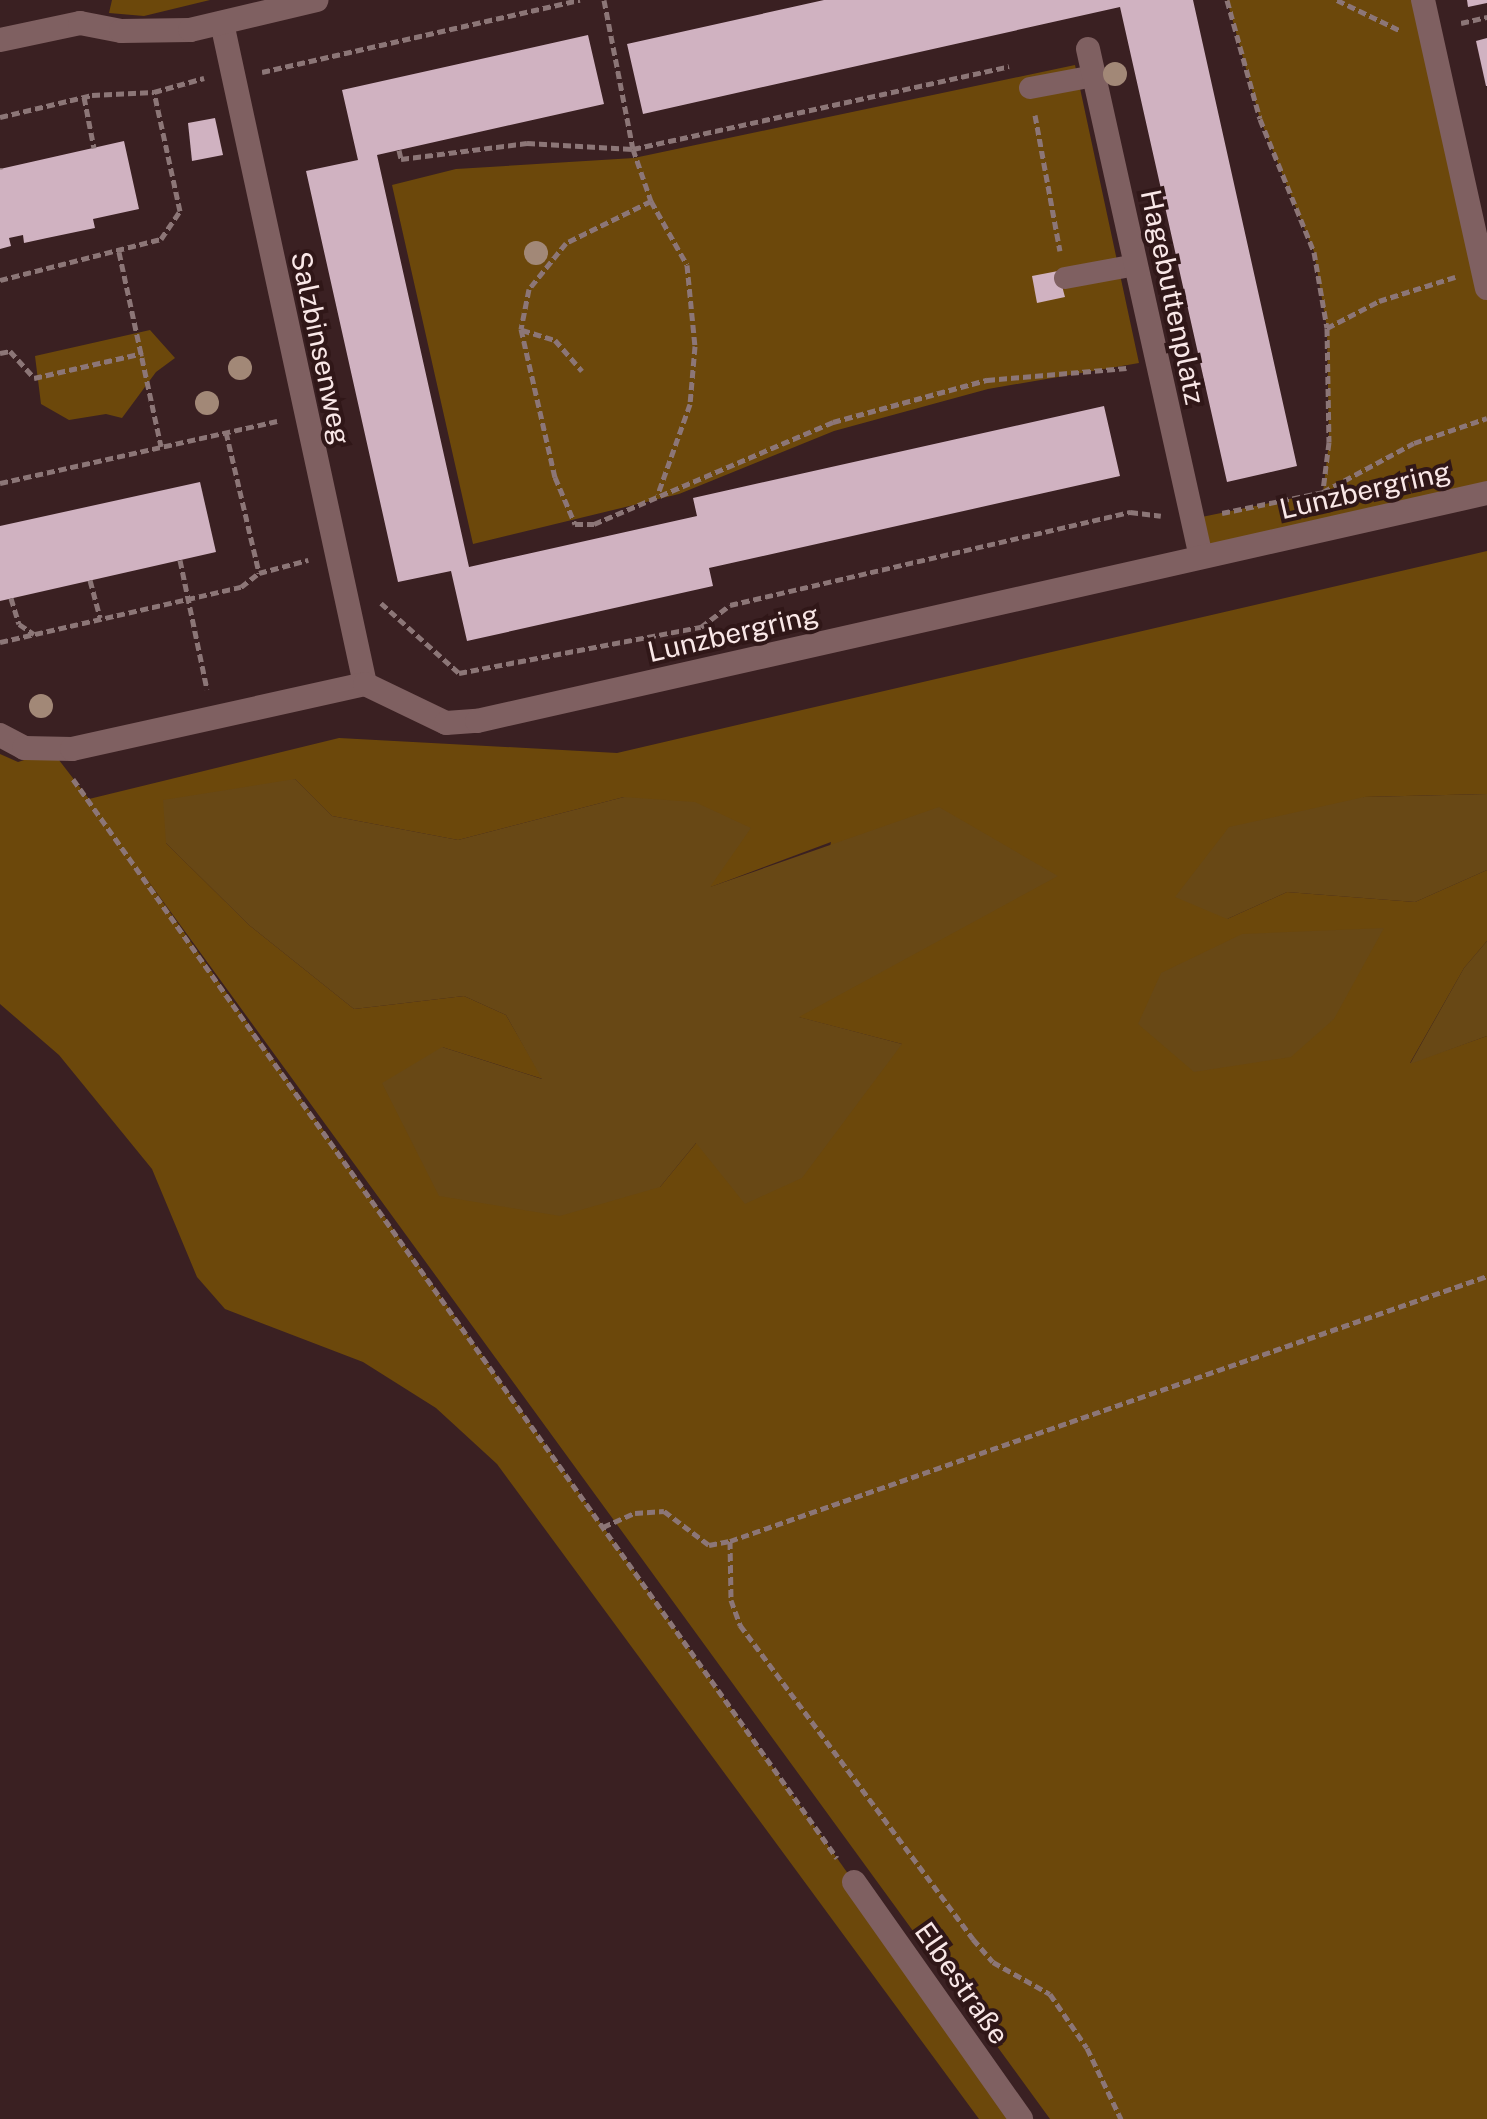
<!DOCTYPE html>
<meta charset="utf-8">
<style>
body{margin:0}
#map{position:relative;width:1487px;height:2119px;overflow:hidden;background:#3a2022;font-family:"Public Sans",sans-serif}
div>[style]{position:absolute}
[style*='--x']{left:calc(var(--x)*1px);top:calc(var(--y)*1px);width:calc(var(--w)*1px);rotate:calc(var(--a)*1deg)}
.green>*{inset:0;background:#6c480b}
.forest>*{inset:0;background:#684815}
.building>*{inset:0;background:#d0b2c1}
.path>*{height:5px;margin-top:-2.5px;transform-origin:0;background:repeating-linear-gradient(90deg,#8c7677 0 8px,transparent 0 12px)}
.lane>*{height:22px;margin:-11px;padding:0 11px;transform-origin:11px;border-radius:11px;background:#7f6061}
.street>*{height:24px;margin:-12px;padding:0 12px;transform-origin:12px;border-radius:12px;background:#7f6061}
.trees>*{width:24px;height:24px;margin:-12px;border-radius:50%;background:#a28877}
span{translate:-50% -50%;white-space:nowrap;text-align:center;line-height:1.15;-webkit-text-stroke:8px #301718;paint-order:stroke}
.street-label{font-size:28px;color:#f9e7e7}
</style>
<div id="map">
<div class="green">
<div style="clip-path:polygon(112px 0,210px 0,144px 16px,109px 13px)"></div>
<div style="clip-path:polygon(1227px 0,1423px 0,1487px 288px,1487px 493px,1201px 557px,1192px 519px,1323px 492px,1329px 442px,1327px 328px,1314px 252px,1260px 119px)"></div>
<div style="clip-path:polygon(1075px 65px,1139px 363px,988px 389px,834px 431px,679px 494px,473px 544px,392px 185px,456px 169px,634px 158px)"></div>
<div style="clip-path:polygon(150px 330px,175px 358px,156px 372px,122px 418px,106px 414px,69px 420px,41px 404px,35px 356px)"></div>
<div style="clip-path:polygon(evenodd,1487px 551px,1487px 794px,1364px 797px,1227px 919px,1287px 892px,1415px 902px,1487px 870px,1487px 941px,1464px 968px,1410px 1063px,1487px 1036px,1487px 2119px,1050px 2119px,138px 867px,1021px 2119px,979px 2119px,497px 1464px,436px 1408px,363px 1362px,225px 1309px,197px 1277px,152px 1169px,59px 1055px,0 1004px,0 754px,18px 762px,52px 751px,89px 799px,339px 738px,617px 753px,1487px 551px,295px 779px,332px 816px,458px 840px,624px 797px,708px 888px,831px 842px,798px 1017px,902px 1044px,697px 1142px,660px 1187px,442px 1047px,543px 1079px,506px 1015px,464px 996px,354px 1009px,249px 925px,166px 843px,295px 779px)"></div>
</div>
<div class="forest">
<div style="clip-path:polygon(295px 779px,332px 816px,458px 840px,624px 797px,695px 802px,751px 828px,710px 887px,939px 807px,1058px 876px,799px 1017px,902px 1044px,802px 1178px,745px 1204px,696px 1143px,660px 1187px,560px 1216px,439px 1196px,382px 1083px,442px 1047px,542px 1079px,506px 1015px,464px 996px,354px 1009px,249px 925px,166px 843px,163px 800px)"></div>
<div style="clip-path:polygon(1487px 794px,1487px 870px,1415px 902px,1287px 892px,1227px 919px,1175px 897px,1229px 827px,1364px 797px)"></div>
<div style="clip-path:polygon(1384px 928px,1334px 1019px,1291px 1057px,1194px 1072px,1138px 1024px,1161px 973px,1242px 934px)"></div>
<div style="clip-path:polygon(1487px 941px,1487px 1036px,1410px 1064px,1464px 968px)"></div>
</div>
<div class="building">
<div style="clip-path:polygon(824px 0,1193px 0,1297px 466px,1227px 482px,1120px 7px,643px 114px,627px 44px)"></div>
<div style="clip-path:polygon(1467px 0,1487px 0,1487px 3px,1468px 7px)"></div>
<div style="clip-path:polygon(588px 35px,604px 104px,377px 155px,469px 567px,697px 516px,693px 498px,1104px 406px,1120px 476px,709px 568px,713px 586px,467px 641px,451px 571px,398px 582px,306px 171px,358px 160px,342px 90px)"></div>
<div style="clip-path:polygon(1487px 38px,1487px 86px,1486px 86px,1476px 41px)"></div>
<div style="clip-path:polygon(215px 118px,223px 155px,192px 161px,188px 123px)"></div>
<div style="clip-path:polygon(124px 141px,139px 209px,93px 219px,95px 228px,47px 238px,24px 243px,23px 235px,9px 238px,11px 246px,0 249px,0 169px)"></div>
<div style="clip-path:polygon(1058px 271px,1065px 297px,1037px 303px,1032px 276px)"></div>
<div style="clip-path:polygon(200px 482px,216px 552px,0 601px,0 526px)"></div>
</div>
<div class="path">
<div style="--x:604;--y:0;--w:152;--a:79"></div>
<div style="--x:633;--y:149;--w:55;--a:70.9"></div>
<div style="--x:651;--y:201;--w:95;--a:153.7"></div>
<div style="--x:566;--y:243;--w:59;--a:128.8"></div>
<div style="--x:529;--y:289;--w:41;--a:101.3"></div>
<div style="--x:521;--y:329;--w:152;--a:77.1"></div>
<div style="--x:555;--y:477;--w:51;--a:66.9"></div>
<div style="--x:575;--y:524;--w:19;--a:0"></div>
<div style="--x:594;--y:524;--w:260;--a:-23.1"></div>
<div style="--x:833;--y:422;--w:160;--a:-15.3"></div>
<div style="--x:987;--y:380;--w:140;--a:-4.9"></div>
<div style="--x:1227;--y:0;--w:123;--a:74.5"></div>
<div style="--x:1260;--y:119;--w:144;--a:67.9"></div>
<div style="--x:1314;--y:252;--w:77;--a:80.3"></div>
<div style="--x:1327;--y:328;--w:114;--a:89"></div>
<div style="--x:1329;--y:442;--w:48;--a:97.1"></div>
<div style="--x:1337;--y:0;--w:69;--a:25.8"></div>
<div style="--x:1461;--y:23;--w:27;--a:-13"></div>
<div style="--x:262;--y:72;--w:326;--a:-12.8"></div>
<div style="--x:84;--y:97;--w:52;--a:78.9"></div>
<div style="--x:1035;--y:115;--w:138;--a:79.6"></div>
<div style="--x:0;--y:117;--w:95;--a:-13.4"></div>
<div style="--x:92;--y:95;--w:62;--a:-2.8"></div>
<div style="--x:399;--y:150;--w:9;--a:77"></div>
<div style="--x:401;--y:159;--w:127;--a:-7.2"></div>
<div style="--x:527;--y:143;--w:106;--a:3.2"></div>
<div style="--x:633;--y:149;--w:385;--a:-12.4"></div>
<div style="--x:0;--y:167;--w:2;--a:90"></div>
<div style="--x:651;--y:201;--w:73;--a:60.6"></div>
<div style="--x:687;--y:265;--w:81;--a:84.4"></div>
<div style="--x:695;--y:346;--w:58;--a:94.9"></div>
<div style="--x:690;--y:404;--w:96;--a:109.6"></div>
<div style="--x:119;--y:252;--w:199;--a:77.8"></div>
<div style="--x:0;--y:280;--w:166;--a:-14.3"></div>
<div style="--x:161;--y:239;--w:34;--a:-56"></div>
<div style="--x:180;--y:211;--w:122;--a:-102.3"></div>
<div style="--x:154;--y:92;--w:52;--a:-15.6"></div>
<div style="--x:1327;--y:328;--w:59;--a:-27.4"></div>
<div style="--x:1379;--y:301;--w:80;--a:-17.5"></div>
<div style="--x:522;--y:330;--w:34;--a:17"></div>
<div style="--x:555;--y:340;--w:41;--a:48.9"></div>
<div style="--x:0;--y:353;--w:10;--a:-11"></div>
<div style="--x:10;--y:351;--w:36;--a:48"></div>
<div style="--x:34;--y:378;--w:112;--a:-12.9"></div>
<div style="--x:226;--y:432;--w:145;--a:76.8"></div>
<div style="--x:0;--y:483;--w:284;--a:-12.6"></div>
<div style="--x:1222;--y:513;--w:103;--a:-11.7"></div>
<div style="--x:1323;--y:492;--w:103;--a:-28.3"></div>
<div style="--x:1414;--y:443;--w:77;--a:-18.9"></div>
<div style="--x:180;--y:560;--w:132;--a:78.2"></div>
<div style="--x:90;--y:580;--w:39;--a:75"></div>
<div style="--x:11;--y:598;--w:27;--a:73"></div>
<div style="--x:19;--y:624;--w:18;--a:34"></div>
<div style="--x:381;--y:603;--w:105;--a:41.9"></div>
<div style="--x:459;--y:673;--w:246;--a:-10.8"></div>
<div style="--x:701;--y:627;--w:36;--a:-37"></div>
<div style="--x:730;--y:605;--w:411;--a:-13.1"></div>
<div style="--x:1130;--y:512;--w:31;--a:7"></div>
<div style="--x:0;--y:642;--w:247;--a:-12.9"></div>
<div style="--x:241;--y:587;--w:23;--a:-38"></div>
<div style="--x:259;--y:573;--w:51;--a:-14.9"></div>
<div style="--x:73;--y:779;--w:1322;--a:54.7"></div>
<div style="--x:603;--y:1527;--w:35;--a:-24"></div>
<div style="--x:635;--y:1513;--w:29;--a:-4"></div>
<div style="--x:664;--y:1511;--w:56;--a:37.1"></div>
<div style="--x:709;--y:1545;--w:21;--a:-11"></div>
<div style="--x:730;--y:1541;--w:802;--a:-19.29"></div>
<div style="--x:730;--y:1541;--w:59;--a:89"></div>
<div style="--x:731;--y:1600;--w:27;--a:70"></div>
<div style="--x:740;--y:1625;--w:391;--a:53.4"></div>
<div style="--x:973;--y:1939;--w:30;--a:49"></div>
<div style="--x:993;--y:1962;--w:65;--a:29.3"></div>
<div style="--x:1050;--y:1994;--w:65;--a:55.6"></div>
<div style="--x:1087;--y:2048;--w:79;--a:64.4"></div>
</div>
<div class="lane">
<div style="--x:1030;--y:88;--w:65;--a:-10.6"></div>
<div style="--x:1065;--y:278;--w:72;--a:-10.4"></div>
</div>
<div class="street">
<div style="--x:1423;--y:0;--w:295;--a:77.5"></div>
<div style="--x:222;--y:23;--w:676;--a:77.79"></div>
<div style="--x:0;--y:40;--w:82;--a:-12"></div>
<div style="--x:80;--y:23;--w:42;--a:11"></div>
<div style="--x:121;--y:31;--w:69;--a:-0.8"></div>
<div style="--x:190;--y:30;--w:130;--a:-13.3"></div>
<div style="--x:1088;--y:49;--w:520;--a:77.46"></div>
<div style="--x:0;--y:735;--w:27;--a:28"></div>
<div style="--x:24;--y:748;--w:48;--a:1.2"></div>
<div style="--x:72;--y:749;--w:300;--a:-12.5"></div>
<div style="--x:365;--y:684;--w:90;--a:25.7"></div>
<div style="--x:446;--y:723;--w:31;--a:-4"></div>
<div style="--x:477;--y:721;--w:1035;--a:-12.72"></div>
<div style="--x:854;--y:1882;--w:290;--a:54.8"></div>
</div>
<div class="trees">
<div style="left:1115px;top:74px"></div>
<div style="left:536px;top:253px"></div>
<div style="left:240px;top:368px"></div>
<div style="left:207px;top:403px"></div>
<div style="left:41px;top:706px"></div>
</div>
<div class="street-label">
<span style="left:1173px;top:297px;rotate:78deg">Hagebuttenplatz</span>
<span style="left:321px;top:348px;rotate:78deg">Salzbinsenweg</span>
<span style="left:1365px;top:490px;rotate:-13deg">Lunzbergring</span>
<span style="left:733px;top:633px;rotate:-13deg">Lunzbergring</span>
<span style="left:962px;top:1983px;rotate:55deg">Elbestraße</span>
</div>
</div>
